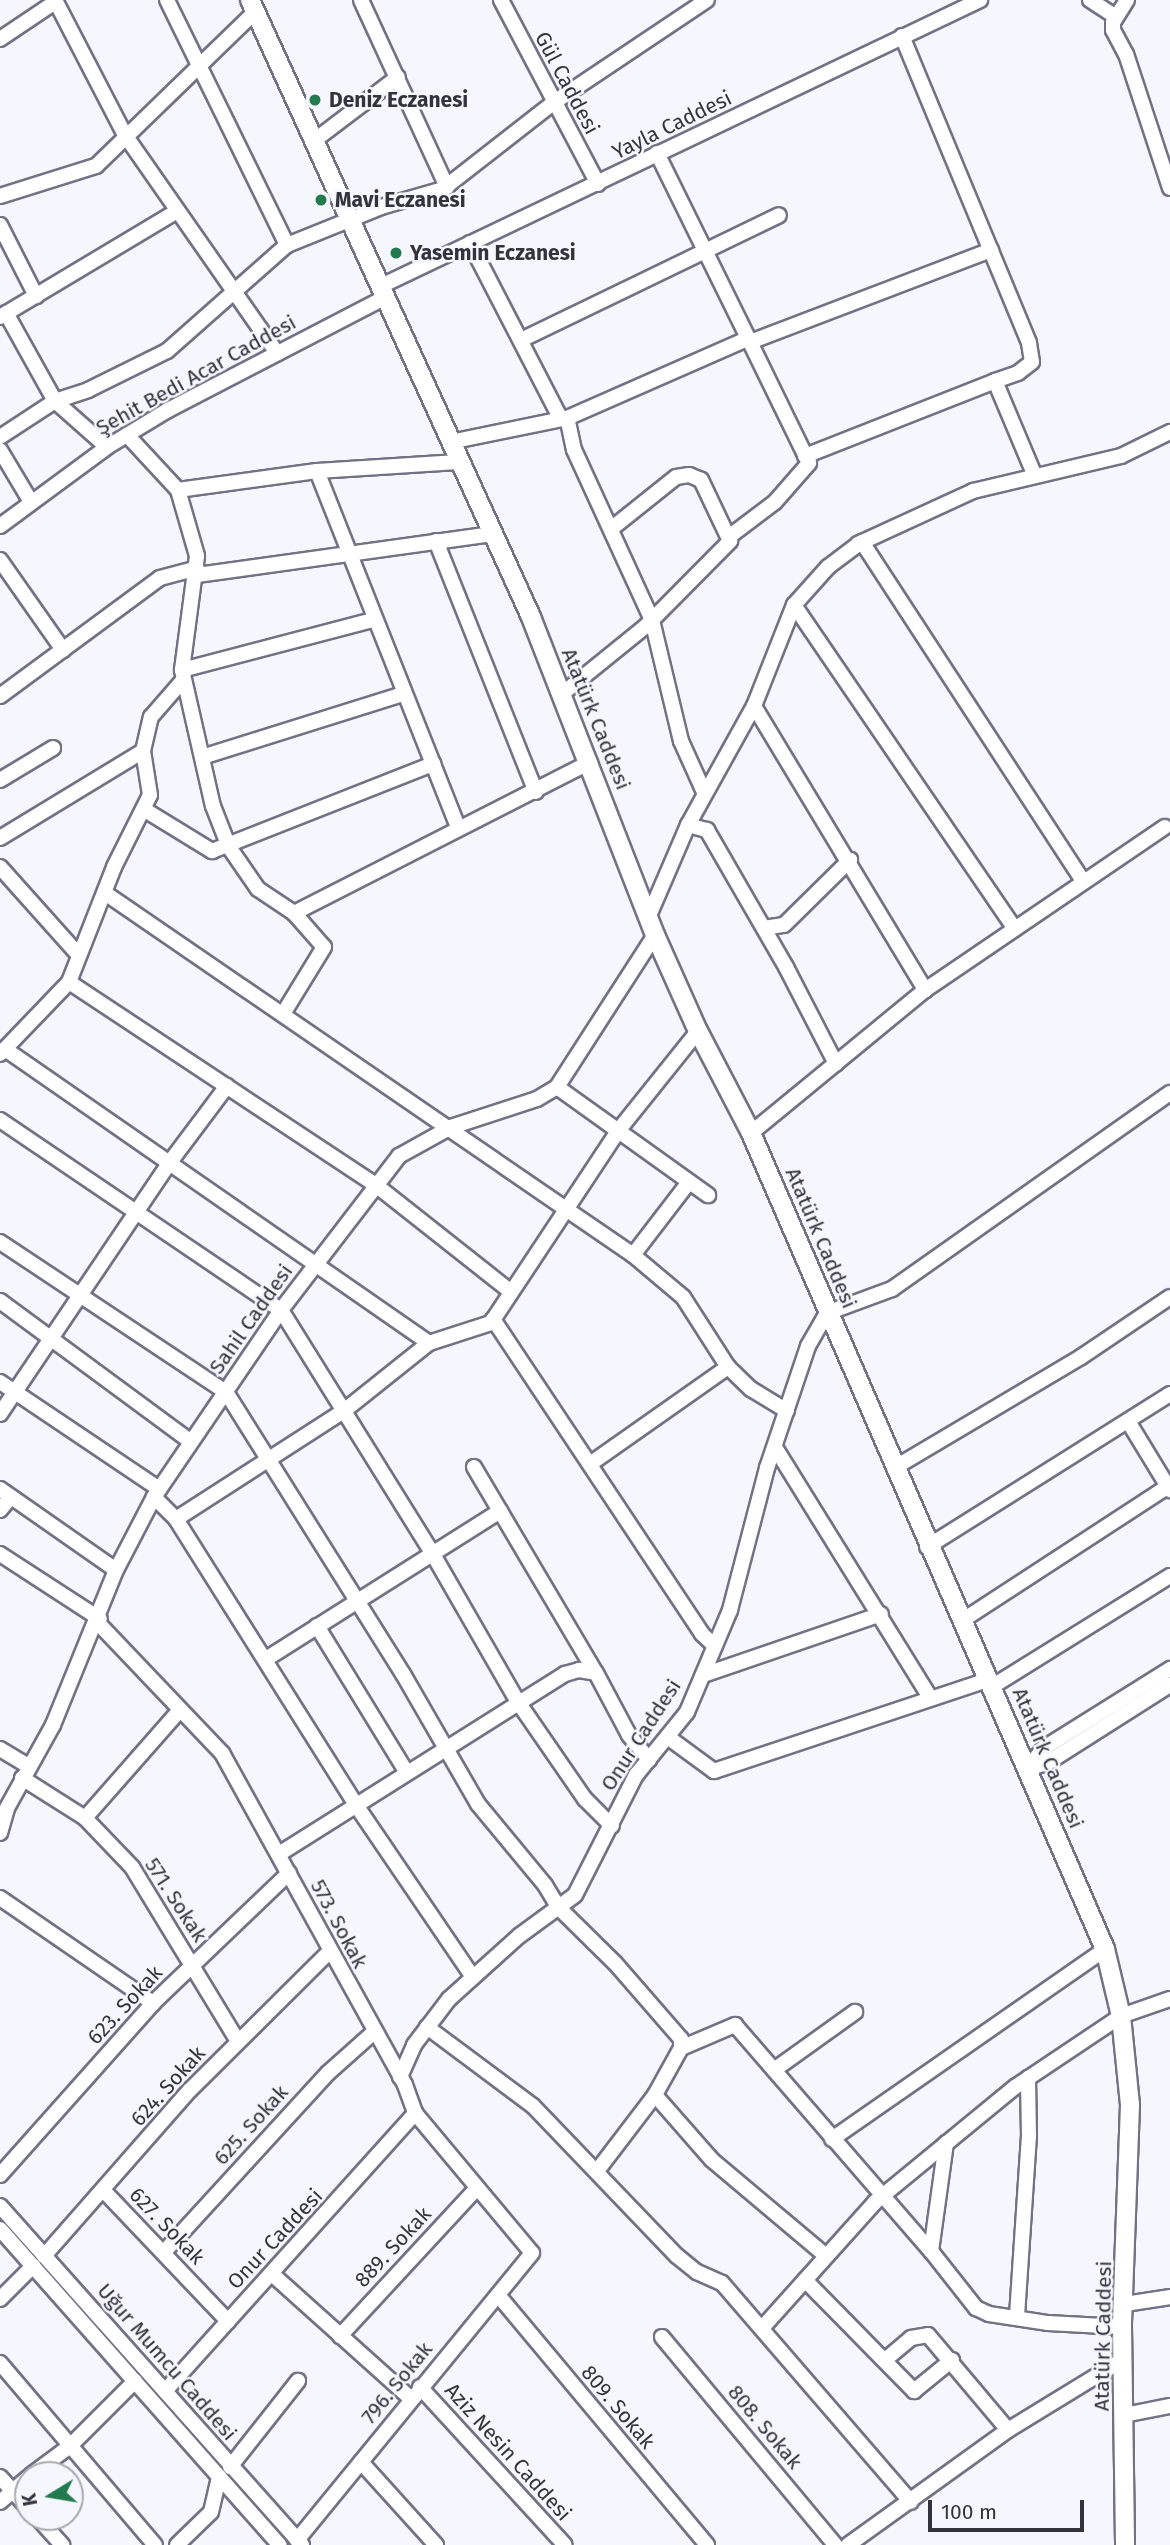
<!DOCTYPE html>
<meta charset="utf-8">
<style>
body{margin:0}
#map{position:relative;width:1170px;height:2545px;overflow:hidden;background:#f6f6fe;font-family:"Fira Sans",sans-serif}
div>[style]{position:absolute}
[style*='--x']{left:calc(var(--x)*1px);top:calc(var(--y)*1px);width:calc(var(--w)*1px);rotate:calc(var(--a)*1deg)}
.roads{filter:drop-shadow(2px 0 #727284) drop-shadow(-2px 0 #727284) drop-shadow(0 2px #727284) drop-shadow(0 -2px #727284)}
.minor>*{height:14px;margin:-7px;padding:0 7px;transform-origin:7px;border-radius:7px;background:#fff}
.major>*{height:18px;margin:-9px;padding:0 9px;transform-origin:9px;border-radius:9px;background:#fff}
.dots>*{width:19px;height:19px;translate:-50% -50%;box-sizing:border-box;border:4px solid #f6f6fe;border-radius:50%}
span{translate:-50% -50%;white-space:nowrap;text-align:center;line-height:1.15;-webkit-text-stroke:5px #f6f6fe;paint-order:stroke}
.street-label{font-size:21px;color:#33333b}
.poi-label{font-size:21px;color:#33333b;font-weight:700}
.left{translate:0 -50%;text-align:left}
.north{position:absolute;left:14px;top:2461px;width:70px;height:70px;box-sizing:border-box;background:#f6f6fe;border:2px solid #a8a8b0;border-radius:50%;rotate:259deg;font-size:19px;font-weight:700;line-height:28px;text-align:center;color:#33333b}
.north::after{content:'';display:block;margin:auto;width:24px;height:32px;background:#227a4e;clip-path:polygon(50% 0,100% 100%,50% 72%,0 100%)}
.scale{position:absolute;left:928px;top:2500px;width:156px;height:32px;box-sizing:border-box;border:4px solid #33333b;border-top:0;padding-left:9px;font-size:21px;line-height:24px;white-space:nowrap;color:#33333b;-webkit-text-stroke:5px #f6f6fe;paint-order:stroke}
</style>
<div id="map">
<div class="roads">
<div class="minor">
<div style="--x:55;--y:0;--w:152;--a:62.6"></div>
<div style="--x:125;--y:135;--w:266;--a:55.1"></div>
<div style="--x:167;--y:0;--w:273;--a:63.9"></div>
<div style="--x:361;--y:0;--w:206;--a:65.3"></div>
<div style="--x:501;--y:0;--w:208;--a:62.2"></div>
<div style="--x:1090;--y:0;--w:31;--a:33"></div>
<div style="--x:1127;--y:0;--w:26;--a:122"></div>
<div style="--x:1113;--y:22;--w:8;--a:90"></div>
<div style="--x:1113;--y:30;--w:27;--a:62"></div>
<div style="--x:1126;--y:54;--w:141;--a:71.8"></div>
<div style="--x:902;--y:36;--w:332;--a:67.5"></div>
<div style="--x:1029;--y:343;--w:19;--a:81"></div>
<div style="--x:1032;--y:362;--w:18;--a:142"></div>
<div style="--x:1018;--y:373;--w:24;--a:161"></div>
<div style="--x:0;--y:39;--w:66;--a:-33.9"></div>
<div style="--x:315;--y:140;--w:104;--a:-37.2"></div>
<div style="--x:657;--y:153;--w:211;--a:63.8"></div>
<div style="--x:750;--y:342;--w:258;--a:-20.9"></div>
<div style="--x:0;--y:196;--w:101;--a:-17.4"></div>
<div style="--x:96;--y:166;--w:223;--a:-44.1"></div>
<div style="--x:0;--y:225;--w:80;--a:63.1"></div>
<div style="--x:470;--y:243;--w:198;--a:62.7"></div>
<div style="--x:381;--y:286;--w:664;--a:-25.52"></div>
<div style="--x:6;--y:313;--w:101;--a:60.9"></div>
<div style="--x:55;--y:401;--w:69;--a:41.5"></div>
<div style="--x:0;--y:317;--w:206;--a:-30.9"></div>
<div style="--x:523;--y:339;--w:284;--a:-25.8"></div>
<div style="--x:127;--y:435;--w:75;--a:47.2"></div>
<div style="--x:178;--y:490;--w:69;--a:73.9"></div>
<div style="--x:197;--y:556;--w:115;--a:97.5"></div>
<div style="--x:182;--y:670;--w:139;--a:77.2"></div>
<div style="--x:213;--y:806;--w:44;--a:68.7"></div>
<div style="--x:229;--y:847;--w:51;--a:55.4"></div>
<div style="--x:258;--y:889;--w:43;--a:33.7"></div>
<div style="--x:294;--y:913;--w:45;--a:48.6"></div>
<div style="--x:324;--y:947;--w:79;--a:121.5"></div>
<div style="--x:0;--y:437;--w:66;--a:-33.2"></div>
<div style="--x:55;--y:401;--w:35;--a:-18"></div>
<div style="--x:88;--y:390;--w:88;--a:-26.3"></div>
<div style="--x:167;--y:351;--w:160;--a:-41.5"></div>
<div style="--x:287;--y:245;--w:101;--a:-22"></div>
<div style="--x:381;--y:207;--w:65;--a:-16.2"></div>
<div style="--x:443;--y:189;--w:140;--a:-38"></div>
<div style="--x:553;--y:103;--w:185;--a:-33.8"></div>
<div style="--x:450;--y:442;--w:119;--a:-11.6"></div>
<div style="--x:0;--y:450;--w:61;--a:59.2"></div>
<div style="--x:805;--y:456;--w:204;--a:-21.5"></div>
<div style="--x:995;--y:381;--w:101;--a:67.2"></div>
<div style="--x:317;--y:471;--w:383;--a:68.4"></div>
<div style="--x:178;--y:490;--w:140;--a:-7.8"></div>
<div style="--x:317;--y:471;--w:141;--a:-3.7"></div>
<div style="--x:0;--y:526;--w:133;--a:-36.4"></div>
<div style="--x:107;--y:447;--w:71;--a:-31.2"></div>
<div style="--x:168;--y:410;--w:246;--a:-27.4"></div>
<div style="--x:730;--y:536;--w:56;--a:-37.1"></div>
<div style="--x:775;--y:502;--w:52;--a:-48.9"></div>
<div style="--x:809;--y:463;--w:135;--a:-116"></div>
<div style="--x:436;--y:541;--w:270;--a:68.3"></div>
<div style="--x:862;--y:542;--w:405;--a:56.9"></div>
<div style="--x:0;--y:560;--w:110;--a:55"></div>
<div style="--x:197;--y:575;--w:300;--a:-7.9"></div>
<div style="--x:794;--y:605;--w:392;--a:55.7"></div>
<div style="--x:182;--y:670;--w:197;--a:-14.7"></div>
<div style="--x:562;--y:694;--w:108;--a:-39"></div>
<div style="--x:646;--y:626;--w:120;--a:-45.3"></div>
<div style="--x:730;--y:541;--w:68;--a:-115.4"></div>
<div style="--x:701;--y:480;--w:13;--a:-157"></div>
<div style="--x:689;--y:475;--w:13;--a:171"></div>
<div style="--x:676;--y:477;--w:82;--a:141.4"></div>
<div style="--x:0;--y:696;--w:199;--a:-36.4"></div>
<div style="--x:160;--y:578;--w:38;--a:-15"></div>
<div style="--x:754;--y:706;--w:332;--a:58.9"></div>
<div style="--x:202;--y:757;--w:211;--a:-17.4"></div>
<div style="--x:0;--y:780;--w:62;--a:-31.1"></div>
<div style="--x:704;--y:792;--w:56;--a:-114.3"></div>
<div style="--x:681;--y:741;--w:124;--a:-103.5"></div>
<div style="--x:652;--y:620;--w:187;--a:-114.6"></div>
<div style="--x:574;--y:450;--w:33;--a:-102"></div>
<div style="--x:567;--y:418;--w:197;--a:-23.7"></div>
<div style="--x:145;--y:810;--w:79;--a:31.5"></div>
<div style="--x:212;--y:851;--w:238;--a:-21.5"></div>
<div style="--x:688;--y:825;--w:20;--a:15"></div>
<div style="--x:707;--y:830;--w:158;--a:60"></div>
<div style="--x:786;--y:967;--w:109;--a:62.7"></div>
<div style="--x:0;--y:838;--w:167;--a:-31.3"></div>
<div style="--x:0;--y:867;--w:115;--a:48.2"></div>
<div style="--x:105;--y:893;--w:640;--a:34.43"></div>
<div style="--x:633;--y:1255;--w:65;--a:40"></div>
<div style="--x:683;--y:1297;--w:83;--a:57.3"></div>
<div style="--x:728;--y:1367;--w:32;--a:44"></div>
<div style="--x:751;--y:1389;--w:42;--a:31.4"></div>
<div style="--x:294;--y:913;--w:332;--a:-27"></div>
<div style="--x:648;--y:918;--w:101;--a:-66.7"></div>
<div style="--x:688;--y:825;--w:136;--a:-61"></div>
<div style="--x:754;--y:706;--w:109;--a:-68.4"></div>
<div style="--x:794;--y:605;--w:51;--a:-48.2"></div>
<div style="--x:828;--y:567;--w:38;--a:-37"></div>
<div style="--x:858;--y:544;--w:127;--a:-24.7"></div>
<div style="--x:973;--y:491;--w:152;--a:-13.3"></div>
<div style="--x:1121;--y:456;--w:55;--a:-26.1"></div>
<div style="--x:764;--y:928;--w:20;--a:-9"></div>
<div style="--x:784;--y:925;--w:93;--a:-44.6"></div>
<div style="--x:69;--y:982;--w:369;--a:33.5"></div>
<div style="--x:377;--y:1186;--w:171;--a:38.3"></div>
<div style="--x:5;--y:1049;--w:516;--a:34.74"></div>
<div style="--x:0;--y:1054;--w:100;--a:-46.2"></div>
<div style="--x:69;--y:982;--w:123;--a:-68.6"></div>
<div style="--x:114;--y:867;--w:80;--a:-63.4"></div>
<div style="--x:150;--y:795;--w:45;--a:-99"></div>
<div style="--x:143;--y:751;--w:35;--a:-77"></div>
<div style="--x:151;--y:717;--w:49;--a:-49.1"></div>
<div style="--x:557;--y:1087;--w:186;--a:35.6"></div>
<div style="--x:0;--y:1120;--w:339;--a:34.1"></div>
<div style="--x:281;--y:1310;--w:290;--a:58.1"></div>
<div style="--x:434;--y:1556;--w:168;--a:60.1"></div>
<div style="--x:518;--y:1702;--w:118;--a:55.4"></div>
<div style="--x:585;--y:1799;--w:38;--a:45"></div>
<div style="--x:751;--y:1133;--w:225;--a:-39.4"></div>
<div style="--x:925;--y:990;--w:290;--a:-34.2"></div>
<div style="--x:0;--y:1242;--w:271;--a:33.6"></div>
<div style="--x:226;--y:1392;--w:333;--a:57.9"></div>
<div style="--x:403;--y:1674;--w:150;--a:60"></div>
<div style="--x:478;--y:1804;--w:105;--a:50.4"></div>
<div style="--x:545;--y:1885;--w:27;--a:59"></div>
<div style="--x:559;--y:1908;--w:78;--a:44.5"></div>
<div style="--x:615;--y:1963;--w:101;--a:49"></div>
<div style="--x:681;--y:2039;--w:9;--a:90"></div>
<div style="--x:681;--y:2048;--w:54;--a:119"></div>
<div style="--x:655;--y:2095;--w:96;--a:127.3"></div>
<div style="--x:633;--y:1255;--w:92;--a:-52.5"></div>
<div style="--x:0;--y:1301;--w:237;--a:36.4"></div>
<div style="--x:493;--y:1319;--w:378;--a:56.4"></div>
<div style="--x:702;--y:1634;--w:16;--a:43"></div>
<div style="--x:0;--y:1382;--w:192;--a:33.9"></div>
<div style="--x:0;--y:1414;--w:299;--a:-56"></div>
<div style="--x:167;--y:1166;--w:100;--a:-53.1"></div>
<div style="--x:1128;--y:1421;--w:81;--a:58.7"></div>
<div style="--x:776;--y:1449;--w:291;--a:58.2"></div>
<div style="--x:590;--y:1464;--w:169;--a:-35.1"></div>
<div style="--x:474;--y:1467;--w:239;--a:59.4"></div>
<div style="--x:894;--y:1468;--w:217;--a:-30.7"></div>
<div style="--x:1081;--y:1357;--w:107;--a:-34"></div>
<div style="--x:0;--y:1489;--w:141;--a:34.9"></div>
<div style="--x:154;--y:1497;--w:31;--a:45"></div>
<div style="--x:176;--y:1519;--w:338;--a:57.8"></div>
<div style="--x:356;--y:1805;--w:208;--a:55.8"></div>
<div style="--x:0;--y:1510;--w:17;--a:-50"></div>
<div style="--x:176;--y:1519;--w:201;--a:-32.8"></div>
<div style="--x:345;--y:1410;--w:107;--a:-38.6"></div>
<div style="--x:429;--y:1343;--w:65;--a:-17.9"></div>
<div style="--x:491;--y:1323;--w:230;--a:-56.5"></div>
<div style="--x:618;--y:1131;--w:128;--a:-51.3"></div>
<div style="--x:927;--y:1547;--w:287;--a:-32.2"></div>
<div style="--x:0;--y:1554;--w:119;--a:33"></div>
<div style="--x:963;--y:1620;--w:247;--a:-33.1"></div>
<div style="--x:98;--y:1623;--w:180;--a:46.4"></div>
<div style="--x:222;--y:1753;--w:379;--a:61.1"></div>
<div style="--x:405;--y:2085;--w:30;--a:70"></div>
<div style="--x:415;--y:2113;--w:182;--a:50.1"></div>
<div style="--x:532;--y:2253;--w:371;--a:129.3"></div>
<div style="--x:317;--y:1626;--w:172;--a:58.5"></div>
<div style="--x:266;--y:1659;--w:277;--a:-32.3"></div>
<div style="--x:703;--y:1675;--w:188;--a:-18.9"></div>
<div style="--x:993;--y:1686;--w:208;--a:-31.9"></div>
<div style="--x:669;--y:1738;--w:56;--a:36.3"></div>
<div style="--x:714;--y:1771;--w:291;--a:-18.4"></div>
<div style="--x:0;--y:1749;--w:33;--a:31"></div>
<div style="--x:1027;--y:1769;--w:27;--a:-51"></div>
<div style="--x:1044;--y:1748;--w:149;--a:-32.1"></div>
<div style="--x:1027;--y:1769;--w:21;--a:-17"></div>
<div style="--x:1047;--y:1763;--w:146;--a:-32.4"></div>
<div style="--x:22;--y:1778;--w:75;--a:32.4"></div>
<div style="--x:85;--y:1818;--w:68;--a:46.2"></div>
<div style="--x:132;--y:1867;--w:204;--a:58.7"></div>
<div style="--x:85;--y:1818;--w:144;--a:-48.7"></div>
<div style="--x:0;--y:1833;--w:26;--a:-74"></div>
<div style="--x:7;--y:1808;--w:95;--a:-61"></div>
<div style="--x:53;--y:1725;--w:167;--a:-67.9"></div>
<div style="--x:116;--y:1570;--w:82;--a:-62.5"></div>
<div style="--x:154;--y:1497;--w:226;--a:-55.8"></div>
<div style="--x:281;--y:1310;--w:194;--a:-52.5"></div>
<div style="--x:399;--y:1156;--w:60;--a:-29.1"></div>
<div style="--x:451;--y:1127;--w:90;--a:-18"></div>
<div style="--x:537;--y:1099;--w:23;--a:-31"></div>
<div style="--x:557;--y:1087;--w:181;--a:-57.2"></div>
<div style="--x:279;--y:1854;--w:338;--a:-32.2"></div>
<div style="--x:565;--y:1674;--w:15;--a:-16"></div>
<div style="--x:579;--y:1670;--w:17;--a:10"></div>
<div style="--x:596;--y:1673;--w:70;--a:62"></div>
<div style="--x:629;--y:1735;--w:32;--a:51"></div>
<div style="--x:0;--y:1898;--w:186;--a:34.5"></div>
<div style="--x:427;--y:2027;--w:132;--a:36.7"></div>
<div style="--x:533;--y:2106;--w:208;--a:46.2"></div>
<div style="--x:677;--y:2256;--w:26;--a:39"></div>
<div style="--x:697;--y:2272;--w:27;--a:24"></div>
<div style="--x:722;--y:2283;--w:289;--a:49.2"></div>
<div style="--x:681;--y:2048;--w:59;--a:-23.1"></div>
<div style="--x:735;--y:2025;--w:299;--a:49.1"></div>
<div style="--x:774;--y:2070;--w:100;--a:-35.6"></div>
<div style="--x:400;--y:2077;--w:35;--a:-66"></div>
<div style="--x:414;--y:2045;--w:58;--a:-52.7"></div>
<div style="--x:449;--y:1999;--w:94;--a:-42"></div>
<div style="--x:519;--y:1936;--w:69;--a:-36.2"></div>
<div style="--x:575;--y:1895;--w:135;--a:-63.1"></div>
<div style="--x:636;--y:1775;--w:81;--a:-51"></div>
<div style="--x:687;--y:1712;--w:111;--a:-67.1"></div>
<div style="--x:730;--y:1610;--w:147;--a:-75.4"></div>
<div style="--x:767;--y:1468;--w:129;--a:-71.4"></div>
<div style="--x:808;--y:1346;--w:38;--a:-60"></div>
<div style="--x:827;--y:1313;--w:69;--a:-20.3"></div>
<div style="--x:892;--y:1289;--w:340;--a:-35.2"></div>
<div style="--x:655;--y:2095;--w:86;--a:48.8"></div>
<div style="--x:712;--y:2160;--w:149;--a:40.1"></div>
<div style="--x:832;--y:2139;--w:333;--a:-34.8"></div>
<div style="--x:946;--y:2143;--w:109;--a:97.9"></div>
<div style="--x:931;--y:2251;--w:73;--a:51.7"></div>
<div style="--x:976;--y:2308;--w:14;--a:25"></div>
<div style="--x:989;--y:2314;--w:60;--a:8.7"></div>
<div style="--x:1048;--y:2323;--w:74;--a:3.1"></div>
<div style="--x:0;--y:2175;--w:230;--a:-48.3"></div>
<div style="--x:153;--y:2003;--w:188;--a:-43.7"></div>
<div style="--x:104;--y:2191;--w:180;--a:46.4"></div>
<div style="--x:0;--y:2206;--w:454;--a:48.3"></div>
<div style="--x:0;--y:2229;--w:422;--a:48.5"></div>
<div style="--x:164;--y:2252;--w:243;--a:-47.5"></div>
<div style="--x:328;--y:2073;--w:62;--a:-41.7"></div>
<div style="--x:44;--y:2256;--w:221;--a:-48.7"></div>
<div style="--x:190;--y:2090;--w:197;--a:-44.8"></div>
<div style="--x:272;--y:2274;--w:186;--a:41.9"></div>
<div style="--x:805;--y:2280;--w:156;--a:45.5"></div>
<div style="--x:914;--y:2391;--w:49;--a:-39.2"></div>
<div style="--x:498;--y:2295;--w:326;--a:50.1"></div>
<div style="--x:0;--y:2299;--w:47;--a:-45"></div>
<div style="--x:1125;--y:2304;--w:46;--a:-8.8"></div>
<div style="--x:1017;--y:2316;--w:180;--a:-86.2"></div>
<div style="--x:1029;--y:2136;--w:58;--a:-91"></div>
<div style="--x:763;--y:2327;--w:168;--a:-48.1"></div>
<div style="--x:875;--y:2202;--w:181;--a:-39.4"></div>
<div style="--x:1015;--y:2087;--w:128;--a:-33.8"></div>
<div style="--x:1121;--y:2016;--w:52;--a:-19.1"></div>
<div style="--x:340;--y:2336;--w:202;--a:-47.2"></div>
<div style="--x:662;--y:2337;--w:271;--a:50.2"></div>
<div style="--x:885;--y:2360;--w:34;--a:-40"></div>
<div style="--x:911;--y:2338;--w:17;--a:-10"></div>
<div style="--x:928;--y:2335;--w:124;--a:49.9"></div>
<div style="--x:0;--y:2363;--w:239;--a:49.6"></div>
<div style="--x:420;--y:2387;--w:214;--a:47.5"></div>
<div style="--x:165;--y:2391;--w:374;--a:-48"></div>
<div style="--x:1124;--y:2415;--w:47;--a:-11.1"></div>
<div style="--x:361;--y:2462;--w:112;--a:47.9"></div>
<div style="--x:230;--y:2467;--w:110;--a:-51.7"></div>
<div style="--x:31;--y:2475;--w:49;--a:-36.6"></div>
<div style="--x:70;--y:2446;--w:92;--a:-45"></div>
<div style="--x:0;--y:2477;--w:42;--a:47.9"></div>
<div style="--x:0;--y:2502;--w:37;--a:-41"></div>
<div style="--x:37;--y:2517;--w:38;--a:48"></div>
<div style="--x:177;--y:2545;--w:47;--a:-44.1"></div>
<div style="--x:211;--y:2512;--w:36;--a:-77"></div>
<div style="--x:848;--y:2545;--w:197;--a:-35.7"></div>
<div style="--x:1008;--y:2430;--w:136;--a:-31.5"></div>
</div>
<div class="major">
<div style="--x:250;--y:0;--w:678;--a:65.51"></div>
<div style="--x:531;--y:617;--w:341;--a:68.7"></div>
<div style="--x:655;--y:935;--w:105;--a:65.9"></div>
<div style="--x:698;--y:1031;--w:115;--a:62.5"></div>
<div style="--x:751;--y:1133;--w:889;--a:66.55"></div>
<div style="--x:1105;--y:1949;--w:69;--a:76.6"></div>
<div style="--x:1121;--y:2016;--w:89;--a:84.2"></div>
<div style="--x:1130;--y:2105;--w:222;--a:92.1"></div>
<div style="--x:1122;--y:2327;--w:218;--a:89.2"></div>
</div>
</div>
<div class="dots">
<div style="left:315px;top:100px;background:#227a4e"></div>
<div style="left:321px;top:200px;background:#227a4e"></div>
<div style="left:396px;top:253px;background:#227a4e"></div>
</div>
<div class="street-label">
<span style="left:567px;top:83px;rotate:62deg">Gül Caddesi</span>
<span style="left:672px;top:125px;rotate:-26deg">Yayla Caddesi</span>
<span style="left:196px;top:375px;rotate:-29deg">Şehit Bedi Acar Caddesi</span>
<span style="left:596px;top:719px;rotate:68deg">Atatürk Caddesi</span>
<span style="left:821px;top:1238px;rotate:67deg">Atatürk Caddesi</span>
<span style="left:251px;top:1319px;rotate:-55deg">Sahil Caddesi</span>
<span style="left:641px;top:1735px;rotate:-57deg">Onur Caddesi</span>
<span style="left:1048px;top:1758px;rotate:67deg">Atatürk Caddesi</span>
<span style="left:176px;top:1900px;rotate:57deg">571. Sokak</span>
<span style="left:339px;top:1924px;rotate:62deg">573. Sokak</span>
<span style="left:125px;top:2005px;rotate:-47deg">623. Sokak</span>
<span style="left:168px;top:2086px;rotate:-48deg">624. Sokak</span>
<span style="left:251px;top:2125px;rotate:-48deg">625. Sokak</span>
<span style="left:167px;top:2226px;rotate:46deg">627. Sokak</span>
<span style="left:275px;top:2239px;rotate:-47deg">Onur Caddesi</span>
<span style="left:393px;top:2247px;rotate:-47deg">889. Sokak</span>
<span style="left:1103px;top:2336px;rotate:-89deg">Atatürk Caddesi</span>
<span style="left:167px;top:2362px;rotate:49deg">Uğur Mumcu Caddesi</span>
<span style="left:397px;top:2383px;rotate:-51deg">796. Sokak</span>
<span style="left:618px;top:2407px;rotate:50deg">809. Sokak</span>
<span style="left:765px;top:2427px;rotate:50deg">808. Sokak</span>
<span style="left:508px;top:2452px;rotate:48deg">Aziz Nesin Caddesi</span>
</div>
<div class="poi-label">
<span class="left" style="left:329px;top:100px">Deniz Eczanesi</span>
<span class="left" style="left:335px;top:200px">Mavi Eczanesi</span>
<span class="left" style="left:410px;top:253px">Yasemin Eczanesi</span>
</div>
<div class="north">K</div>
<div class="scale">100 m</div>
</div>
